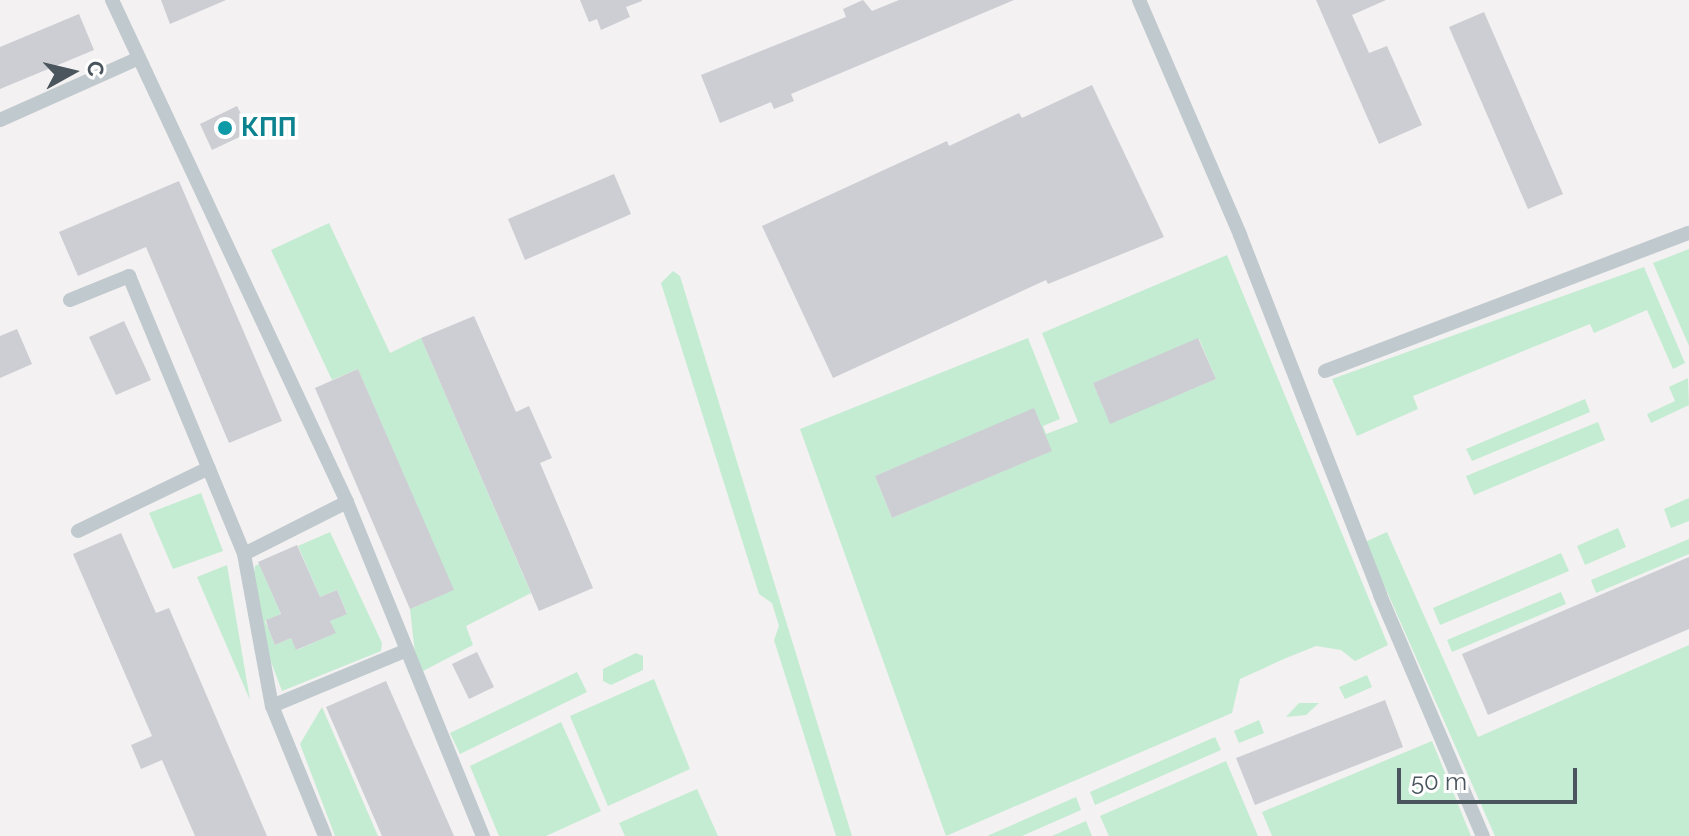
<!DOCTYPE html>
<meta charset="utf-8">
<style>
body{margin:0}
#map{position:relative;width:1689px;height:836px;overflow:hidden;background:#f3f1f1;font-family:Raleway,sans-serif}
div>[style]{position:absolute}
[style*='--x']{left:calc(var(--x)*1px);top:calc(var(--y)*1px);width:calc(var(--w)*1px);rotate:calc(var(--a)*1deg)}
.green>*{inset:0;background:#c4ecd2}
.building>*{inset:0;background:#ccced3}
.lane>*{height:14px;margin:-7px;padding:0 7px;transform-origin:7px;border-radius:7px;background:#c0c9ce}
.dots>*{width:22px;height:22px;translate:-50% -50%;box-sizing:border-box;border:4px solid #fff;border-radius:50%}
span{translate:-50% -50%;white-space:nowrap;text-align:center;line-height:1.15;-webkit-text-stroke:7px #fff;paint-order:stroke}
.culture-label{font-size:26px;color:#0d838f;font-weight:700}
.left{translate:0 -50%;text-align:left}
.north{position:absolute;left:32px;top:32px;width:80px;height:80px;-webkit-text-stroke:6px #fff;paint-order:stroke;rotate:82deg;font-size:22px;font-weight:700;line-height:32px;text-align:center;color:#4a555d}
.north::after{content:'';display:block;margin:auto;width:28px;height:36px;background:#4a555d;clip-path:polygon(50% 0,100% 100%,50% 72%,0 100%)}
.scale{position:absolute;left:1397px;top:768px;width:180px;height:36px;box-sizing:border-box;border:4px solid #4a555d;border-top:0;padding-left:10px;font-size:24px;line-height:28px;white-space:nowrap;color:#4a555d;-webkit-text-stroke:6px #fff;paint-order:stroke}
</style>
<div id="map">
<div class="green">
<div style="clip-path:polygon(329px 223px,390px 353px,421px 338px,531px 593px,466px 626px,473px 645px,423px 671px,415px 653px,410px 609px,453px 590px,358px 369px,332px 380px,271px 250px)"></div>
<div style="clip-path:polygon(1689px 249px,1689px 346px,1653px 263px)"></div>
<div style="clip-path:polygon(evenodd,1227px 255px,1388px 645px,1355px 661px,1341px 650px,1316px 646px,1286px 658px,1240px 679px,1232px 713px,946px 836px,800px 429px,1028px 338px,1060px 419px,1043px 426px,1046px 434px,1078px 422px,1042px 333px,1227px 255px,1199px 339px,1216px 379px,1110px 423px,1093px 383px,1199px 339px,1227px 255px,1034px 409px,1051px 451px,892px 518px,875px 476px,1034px 409px)"></div>
<div style="clip-path:polygon(1644px 267px,1685px 363px,1673px 369px,1647px 310px,1594px 333px,1590px 324px,1413px 396px,1418px 409px,1357px 436px,1332px 379px)"></div>
<div style="clip-path:polygon(673px 271px,680px 276px,852px 836px,836px 836px,774px 640px,779px 626px,772px 603px,759px 594px,661px 283px)"></div>
<div style="clip-path:polygon(1688px 378px,1689px 405px,1651px 423px,1647px 414px,1675px 401px,1669px 387px)"></div>
<div style="clip-path:polygon(1585px 399px,1590px 412px,1472px 461px,1466px 449px)"></div>
<div style="clip-path:polygon(1598px 422px,1605px 440px,1474px 495px,1466px 476px)"></div>
<div style="clip-path:polygon(201px 493px,223px 551px,173px 569px,149px 513px)"></div>
<div style="clip-path:polygon(1689px 498px,1689px 521px,1671px 528px,1664px 509px)"></div>
<div style="clip-path:polygon(1618px 528px,1626px 547px,1585px 565px,1577px 546px)"></div>
<div style="clip-path:polygon(330px 532px,382px 643px,381px 651px,282px 691px,265px 646px,253px 580px,255px 566px,259px 564px,281px 614px,265px 621px,275px 645px,291px 638px,297px 650px,335px 633px,330px 621px,347px 613px,337px 590px,320px 597px,298px 546px)"></div>
<div style="clip-path:polygon(1387px 532px,1478px 737px,1689px 645px,1689px 836px,1495px 836px,1365px 542px)"></div>
<div style="clip-path:polygon(1689px 539px,1689px 554px,1596px 593px,1591px 580px)"></div>
<div style="clip-path:polygon(1561px 553px,1569px 571px,1440px 625px,1433px 608px)"></div>
<div style="clip-path:polygon(227px 565px,250px 700px,197px 577px)"></div>
<div style="clip-path:polygon(1561px 592px,1566px 604px,1452px 652px,1447px 640px)"></div>
<div style="clip-path:polygon(636px 653px,643px 656px,643px 670px,611px 685px,603px 681px,603px 669px)"></div>
<div style="clip-path:polygon(577px 672px,587px 692px,460px 754px,450px 733px)"></div>
<div style="clip-path:polygon(1367px 675px,1372px 687px,1345px 699px,1339px 687px)"></div>
<div style="clip-path:polygon(654px 679px,690px 769px,608px 806px,570px 716px)"></div>
<div style="clip-path:polygon(1299px 703px,1319px 703px,1306px 715px,1286px 717px)"></div>
<div style="clip-path:polygon(322px 707px,378px 836px,335px 836px,300px 744px)"></div>
<div style="clip-path:polygon(1259px 720px,1264px 733px,1239px 743px,1234px 731px)"></div>
<div style="clip-path:polygon(561px 722px,601px 811px,546px 836px,499px 836px,470px 766px)"></div>
<div style="clip-path:polygon(1215px 737px,1221px 750px,1095px 805px,1090px 792px)"></div>
<div style="clip-path:polygon(1432px 741px,1471px 836px,1272px 836px,1262px 812px)"></div>
<div style="clip-path:polygon(1226px 761px,1258px 836px,1109px 836px,1100px 816px)"></div>
<div style="clip-path:polygon(697px 789px,718px 836px,625px 836px,619px 823px)"></div>
<div style="clip-path:polygon(1076px 797px,1081px 810px,1022px 836px,987px 836px)"></div>
<div style="clip-path:polygon(1086px 821px,1092px 836px,1052px 836px)"></div>
</div>
<div class="building">
<div style="clip-path:polygon(161px 0,226px 0,170px 24px)"></div>
<div style="clip-path:polygon(580px 0,642px 0,642px 1px,626px 7px,630px 17px,601px 30px,597px 19px,589px 22px)"></div>
<div style="clip-path:polygon(863px 0,872px 11px,899px 0,1014px 0,791px 94px,794px 101px,774px 109px,771px 102px,720px 123px,701px 75px,846px 17px,843px 9px)"></div>
<div style="clip-path:polygon(1316px 0,1386px 0,1352px 15px,1369px 53px,1387px 46px,1422px 125px,1379px 144px)"></div>
<div style="clip-path:polygon(1484px 12px,1563px 194px,1528px 209px,1449px 27px)"></div>
<div style="clip-path:polygon(79px 14px,94px 50px,0 89px,0 47px)"></div>
<div style="clip-path:polygon(1092px 85px,1164px 237px,1048px 284px,1046px 280px,833px 378px,762px 226px,947px 141px,949px 146px,1019px 113px,1022px 118px)"></div>
<div style="clip-path:polygon(237px 106px,250px 132px,212px 150px,200px 124px)"></div>
<div style="clip-path:polygon(614px 174px,631px 214px,525px 260px,508px 219px)"></div>
<div style="clip-path:polygon(179px 181px,282px 421px,229px 443px,146px 247px,78px 276px,59px 232px)"></div>
<div style="clip-path:polygon(474px 316px,516px 412px,529px 406px,552px 458px,540px 463px,593px 588px,539px 611px,421px 338px)"></div>
<div style="clip-path:polygon(124px 321px,151px 380px,116px 395px,89px 337px)"></div>
<div style="clip-path:polygon(17px 329px,32px 364px,0 378px,0 336px)"></div>
<div style="clip-path:polygon(1198px 338px,1216px 379px,1110px 424px,1093px 383px)"></div>
<div style="clip-path:polygon(358px 369px,454px 590px,410px 609px,315px 388px)"></div>
<div style="clip-path:polygon(1034px 408px,1052px 451px,892px 518px,875px 476px)"></div>
<div style="clip-path:polygon(121px 533px,156px 613px,169px 608px,267px 836px,195px 836px,162px 760px,141px 769px,131px 745px,152px 736px,73px 554px)"></div>
<div style="clip-path:polygon(297px 545px,320px 597px,337px 590px,347px 614px,330px 621px,336px 633px,296px 650px,291px 638px,275px 645px,268px 628px,266px 620px,281px 614px,258px 562px)"></div>
<div style="clip-path:polygon(1689px 557px,1689px 629px,1488px 715px,1462px 654px)"></div>
<div style="clip-path:polygon(477px 652px,494px 687px,469px 699px,452px 664px)"></div>
<div style="clip-path:polygon(386px 681px,454px 836px,382px 836px,326px 707px)"></div>
<div style="clip-path:polygon(1385px 700px,1403px 747px,1255px 805px,1236px 758px)"></div>
</div>
<div class="lane">
<div style="--x:112;--y:0;--w:554;--a:64.91"></div>
<div style="--x:1139;--y:0;--w:256;--a:66.7"></div>
<div style="--x:1240;--y:235;--w:386;--a:68.7"></div>
<div style="--x:1380;--y:595;--w:262;--a:66.9"></div>
<div style="--x:0;--y:120;--w:152;--a:-24"></div>
<div style="--x:70;--y:300;--w:64;--a:-22.1"></div>
<div style="--x:129;--y:276;--w:301;--a:67.5"></div>
<div style="--x:1325;--y:371;--w:389;--a:-20.8"></div>
<div style="--x:78;--y:531;--w:145;--a:-25.7"></div>
<div style="--x:407;--y:650;--w:201;--a:67.8"></div>
<div style="--x:272;--y:706;--w:146;--a:-22.5"></div>
<div style="--x:407;--y:650;--w:160;--a:-112.1"></div>
<div style="--x:347;--y:502;--w:115;--a:153.2"></div>
<div style="--x:244;--y:554;--w:155;--a:79.6"></div>
<div style="--x:272;--y:706;--w:140;--a:67.8"></div>
</div>
<div class="dots">
<div style="left:225px;top:128px;background:#0f9aa8"></div>
</div>
<div class="culture-label">
<span class="left" style="left:241px;top:128px">КПП</span>
</div>
<div class="north">С</div>
<div class="scale">50 m</div>
</div>
